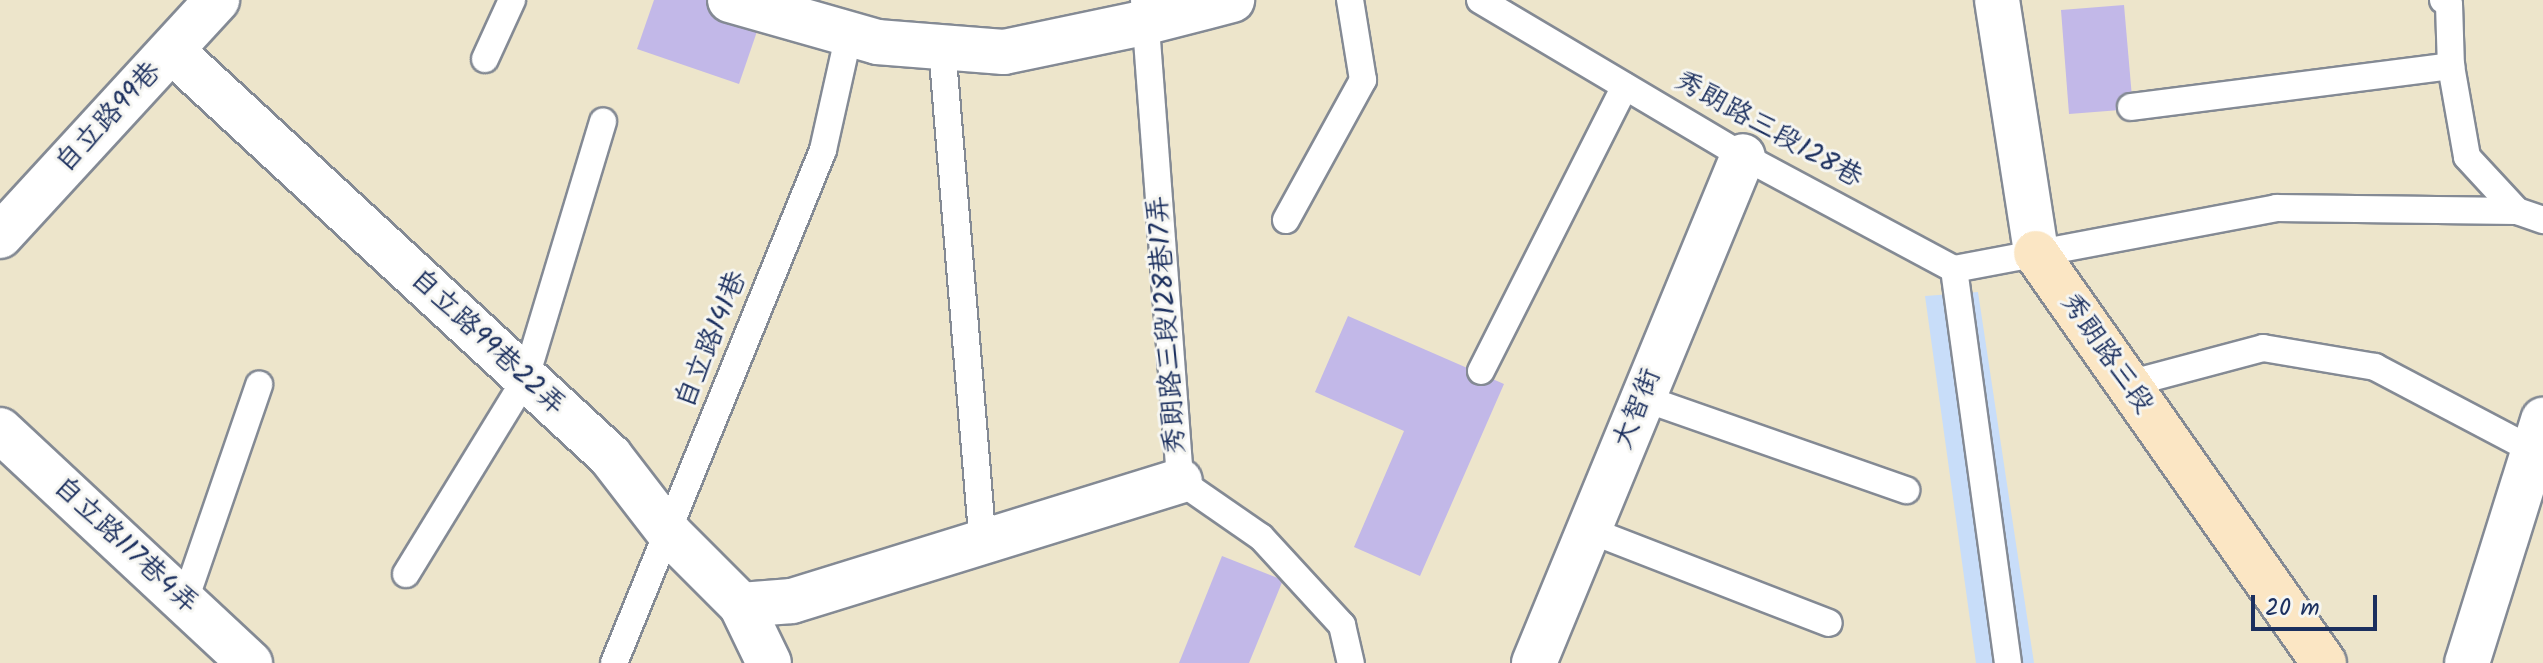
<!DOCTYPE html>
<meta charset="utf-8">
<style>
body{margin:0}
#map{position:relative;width:2543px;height:663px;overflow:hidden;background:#ede5cb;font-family:Kalam,"LXGW WenKai TC",sans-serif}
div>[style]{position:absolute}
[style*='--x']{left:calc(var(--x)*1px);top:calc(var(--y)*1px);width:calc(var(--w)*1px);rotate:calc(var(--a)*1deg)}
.built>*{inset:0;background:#c8ddf9}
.building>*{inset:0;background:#c2b8e8}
.roads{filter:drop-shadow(2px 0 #848a94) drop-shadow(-2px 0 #848a94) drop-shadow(0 2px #848a94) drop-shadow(0 -2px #848a94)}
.lane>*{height:26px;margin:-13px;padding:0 13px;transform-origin:13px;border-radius:13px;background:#fff}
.street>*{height:44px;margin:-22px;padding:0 22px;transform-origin:22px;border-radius:22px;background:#fff}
.secondary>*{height:44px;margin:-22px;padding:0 22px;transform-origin:22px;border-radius:22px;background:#fbe6c4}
span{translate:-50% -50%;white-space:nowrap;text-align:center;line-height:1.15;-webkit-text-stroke:6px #f6f6f2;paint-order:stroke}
.street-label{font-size:28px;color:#1b2f5e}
.scale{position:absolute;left:2251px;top:595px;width:126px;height:36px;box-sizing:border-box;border:4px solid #1b2f5e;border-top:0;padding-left:10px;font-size:24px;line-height:28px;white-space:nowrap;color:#1b2f5e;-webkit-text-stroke:6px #f6f6f2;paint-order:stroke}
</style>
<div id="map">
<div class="built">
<div style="clip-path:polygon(1978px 292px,2034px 663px,1976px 663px,1925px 296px)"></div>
</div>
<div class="building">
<div style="clip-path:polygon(654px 0,743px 0,765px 8px,739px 84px,637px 49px)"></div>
<div style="clip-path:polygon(2124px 5px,2133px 109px,2069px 114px,2061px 10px)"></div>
<div style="clip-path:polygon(1348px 316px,1504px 384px,1420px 576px,1354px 547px,1404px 431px,1315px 392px)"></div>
<div style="clip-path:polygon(1222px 556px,1283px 580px,1249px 663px,1179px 663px)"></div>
</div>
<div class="roads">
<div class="lane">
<div style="--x:1144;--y:0;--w:482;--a:85.7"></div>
<div style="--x:1180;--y:481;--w:98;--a:34.7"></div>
<div style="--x:1261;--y:537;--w:120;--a:47.4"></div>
<div style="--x:1342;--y:625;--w:39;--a:77"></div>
<div style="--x:1480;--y:0;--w:306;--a:30.7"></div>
<div style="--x:1743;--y:156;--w:239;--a:28.2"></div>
<div style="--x:1954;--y:269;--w:328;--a:-10.7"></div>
<div style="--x:2276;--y:208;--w:241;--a:0.7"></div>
<div style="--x:2517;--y:211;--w:28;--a:19"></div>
<div style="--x:2443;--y:0;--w:7;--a:34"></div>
<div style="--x:2449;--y:4;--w:62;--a:88.2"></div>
<div style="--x:2451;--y:66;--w:92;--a:80"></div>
<div style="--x:2467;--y:157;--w:74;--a:47.2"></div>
<div style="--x:942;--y:47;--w:497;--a:85.3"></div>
<div style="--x:485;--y:59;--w:65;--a:-65.4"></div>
<div style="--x:2131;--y:107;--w:323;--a:-7.3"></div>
<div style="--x:1286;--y:220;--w:160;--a:-61.2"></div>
<div style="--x:1363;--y:80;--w:81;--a:-99.2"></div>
<div style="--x:1954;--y:269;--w:398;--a:82.2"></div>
<div style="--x:1481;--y:371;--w:319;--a:-63.2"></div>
<div style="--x:2128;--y:384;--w:140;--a:-14.9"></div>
<div style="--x:2263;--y:348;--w:114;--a:9.6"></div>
<div style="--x:2375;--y:367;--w:180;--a:27.8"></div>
<div style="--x:1643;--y:398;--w:279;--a:19.3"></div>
<div style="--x:1589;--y:530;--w:257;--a:21.2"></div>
<div style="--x:406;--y:574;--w:228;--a:-58.5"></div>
<div style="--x:525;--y:380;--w:270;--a:-73.2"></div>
<div style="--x:184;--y:603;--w:231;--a:-71"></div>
<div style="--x:614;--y:663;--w:554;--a:-67.83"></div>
<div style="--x:823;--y:150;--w:119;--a:-77.4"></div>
</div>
<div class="street">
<div style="--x:730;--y:0;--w:153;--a:15.9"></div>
<div style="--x:877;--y:42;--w:127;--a:4.5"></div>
<div style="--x:1004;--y:52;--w:146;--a:-11.8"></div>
<div style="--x:1147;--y:22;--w:88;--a:-14.5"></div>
<div style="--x:1997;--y:0;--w:256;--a:81.2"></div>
<div style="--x:172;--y:51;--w:597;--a:42.76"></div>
<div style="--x:610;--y:456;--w:98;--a:52.4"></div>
<div style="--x:670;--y:534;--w:100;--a:45"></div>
<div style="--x:741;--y:605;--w:64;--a:64.2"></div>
<div style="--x:0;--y:236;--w:321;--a:-47.4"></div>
<div style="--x:0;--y:430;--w:342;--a:43"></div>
<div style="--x:741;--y:605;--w:51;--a:-4.5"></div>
<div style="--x:792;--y:601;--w:406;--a:-17.2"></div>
<div style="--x:1534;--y:663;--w:548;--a:-67.6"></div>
<div style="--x:2467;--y:663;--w:255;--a:-72.6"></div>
</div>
<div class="secondary">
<div style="--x:2036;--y:253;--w:501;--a:54.91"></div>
</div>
</div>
<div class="street-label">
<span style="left:109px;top:118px;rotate:-47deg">自立路99巷</span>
<span style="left:1768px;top:130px;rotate:29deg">秀朗路三段128巷</span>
<span style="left:1168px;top:325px;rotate:-94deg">秀朗路三段128巷17弄</span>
<span style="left:712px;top:340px;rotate:-68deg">自立路141巷</span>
<span style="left:487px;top:343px;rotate:43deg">自立路99巷22弄</span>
<span style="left:2106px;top:354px;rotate:55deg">秀朗路三段</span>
<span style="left:1638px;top:409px;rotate:-68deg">大智街</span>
<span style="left:125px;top:546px;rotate:43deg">自立路117巷4弄</span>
</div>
<div class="scale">20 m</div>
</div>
